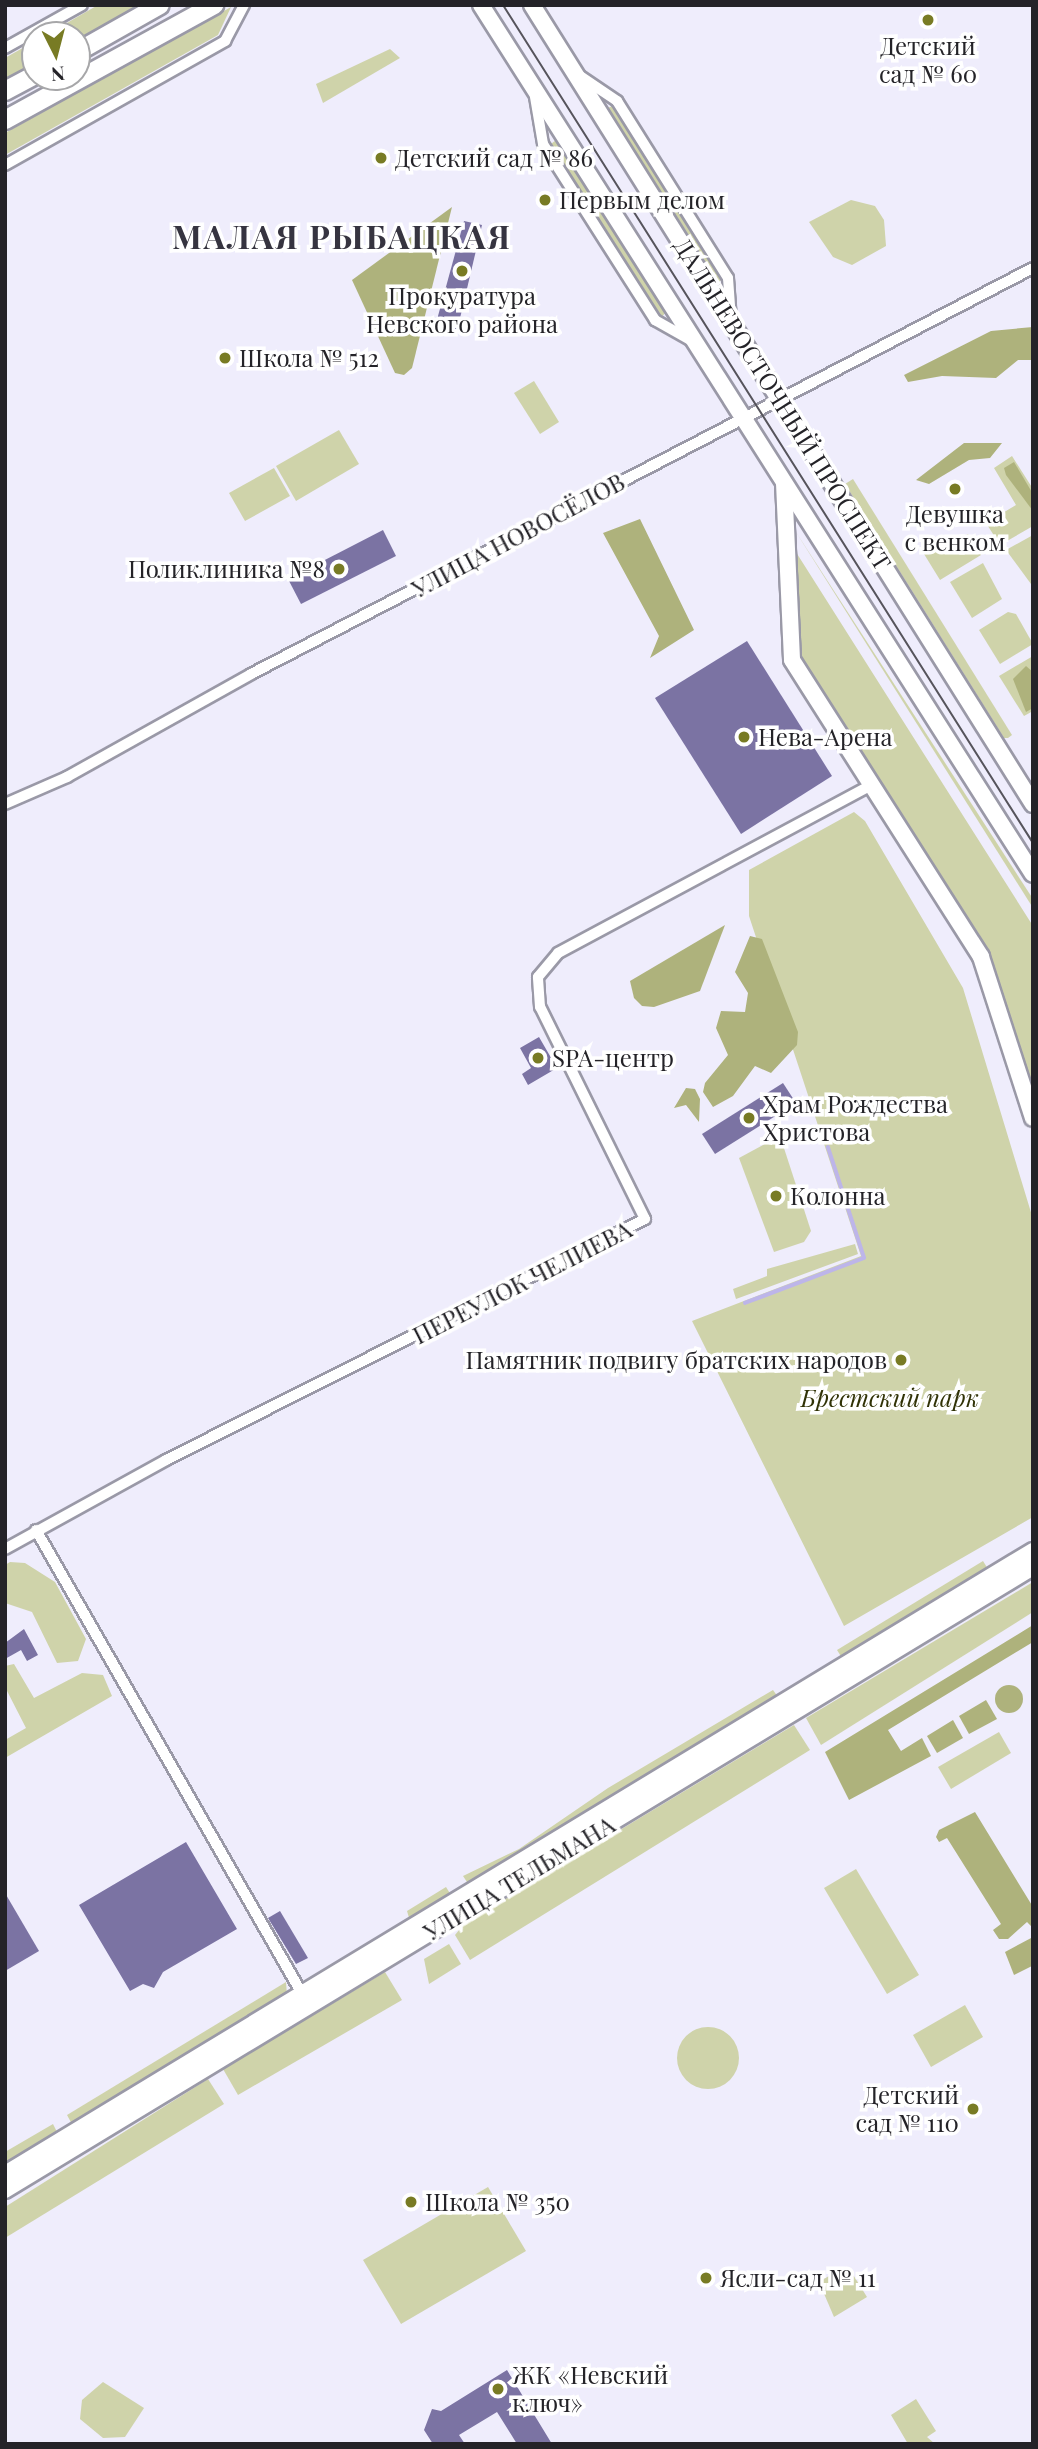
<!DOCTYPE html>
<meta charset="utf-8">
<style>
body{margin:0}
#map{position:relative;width:1038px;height:2449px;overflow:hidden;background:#efedfc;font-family:"Playfair Display",serif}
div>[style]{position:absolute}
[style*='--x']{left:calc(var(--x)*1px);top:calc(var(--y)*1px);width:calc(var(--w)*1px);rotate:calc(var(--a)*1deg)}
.green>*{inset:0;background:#cfd3aa}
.round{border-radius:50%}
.forest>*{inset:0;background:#aeb27c}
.stream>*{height:3.5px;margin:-1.75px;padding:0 1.75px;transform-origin:1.75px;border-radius:1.75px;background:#bdb5e9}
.building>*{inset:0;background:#7b73a3}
.roads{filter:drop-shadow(2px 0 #9a99a7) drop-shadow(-2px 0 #9a99a7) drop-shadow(0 2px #9a99a7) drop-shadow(0 -2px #9a99a7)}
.street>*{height:10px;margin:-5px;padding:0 5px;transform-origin:5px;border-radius:5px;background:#fff}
.secondary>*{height:16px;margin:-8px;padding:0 8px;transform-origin:8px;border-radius:8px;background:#fff}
.primary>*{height:18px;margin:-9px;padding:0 9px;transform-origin:9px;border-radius:9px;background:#fff}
.tram>*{height:2px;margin:-1px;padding:0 1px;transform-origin:1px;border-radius:1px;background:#56545c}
.dots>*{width:19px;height:19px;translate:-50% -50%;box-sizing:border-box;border:4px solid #fff;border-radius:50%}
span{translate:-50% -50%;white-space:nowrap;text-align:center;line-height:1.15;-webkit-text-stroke:7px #fff;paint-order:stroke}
.poi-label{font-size:24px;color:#242328}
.left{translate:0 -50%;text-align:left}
.right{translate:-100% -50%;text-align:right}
.street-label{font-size:24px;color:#242328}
.park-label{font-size:24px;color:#303206;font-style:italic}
.district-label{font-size:32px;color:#363440;font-weight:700;letter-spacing:2px}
.frame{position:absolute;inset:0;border:7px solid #242328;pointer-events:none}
.north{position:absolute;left:21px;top:21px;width:70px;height:70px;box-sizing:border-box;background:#fff;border:2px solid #a7a7a9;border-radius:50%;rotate:174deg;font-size:19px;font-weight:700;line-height:28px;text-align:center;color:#242328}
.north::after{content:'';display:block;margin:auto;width:24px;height:32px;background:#787b24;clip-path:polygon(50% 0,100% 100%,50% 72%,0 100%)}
</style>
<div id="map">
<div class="green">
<div style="clip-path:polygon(98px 5px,141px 5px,77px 41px,77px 35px,46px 35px)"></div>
<div style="clip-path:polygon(231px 7px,218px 35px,5px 155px,5px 133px)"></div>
<div style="clip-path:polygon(35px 41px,35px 64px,5px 80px,5px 58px)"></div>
<div style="clip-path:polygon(390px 49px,400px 58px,323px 103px,316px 84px)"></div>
<div style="clip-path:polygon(612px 106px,721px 280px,719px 283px,608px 108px)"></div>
<div style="clip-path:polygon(556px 140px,665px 313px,662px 317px,551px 144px)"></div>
<div style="clip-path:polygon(851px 200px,875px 206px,884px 220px,886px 246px,852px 265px,833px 257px,809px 222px)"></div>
<div style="clip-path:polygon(534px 381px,559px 422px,540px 434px,514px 393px)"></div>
<div style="clip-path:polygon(339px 430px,359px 464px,296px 501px,276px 466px)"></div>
<div style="clip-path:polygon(1012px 456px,1033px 489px,1033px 526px,1000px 545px,986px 523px,1016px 505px,994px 468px)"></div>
<div style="clip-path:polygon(274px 468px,290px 496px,245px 521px,229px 493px)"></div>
<div style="clip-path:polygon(853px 479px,1012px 735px,1008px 738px,1004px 738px,845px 484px)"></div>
<div style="clip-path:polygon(794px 529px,1033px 899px,1033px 908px)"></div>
<div style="clip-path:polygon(968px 534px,981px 555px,940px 580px,924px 554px,935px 548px,938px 552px)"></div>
<div style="clip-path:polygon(1033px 535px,1033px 583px,1031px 584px,1006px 550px)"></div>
<div style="clip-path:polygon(794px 549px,1033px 926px,1033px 1086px,989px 953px,800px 658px)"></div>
<div style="clip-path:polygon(983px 563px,1002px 599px,972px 618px,950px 582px)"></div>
<div style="clip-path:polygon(1008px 612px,1016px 614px,1033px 644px,1000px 664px,979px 630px)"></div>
<div style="clip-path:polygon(1033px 656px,1033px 711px,1024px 716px,999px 676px)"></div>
<div style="clip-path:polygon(854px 812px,865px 821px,963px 988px,1033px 1219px,1033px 1517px,844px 1626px,692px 1321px,861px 1256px,749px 916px,749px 870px)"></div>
<div style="clip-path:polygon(774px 1139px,782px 1142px,811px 1231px,804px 1242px,774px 1252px,739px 1158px)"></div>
<div style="clip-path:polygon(855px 1244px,858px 1254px,736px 1299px,733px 1289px,767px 1276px,767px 1269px)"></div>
<div style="clip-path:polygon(983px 1561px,988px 1569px,842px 1658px,837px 1650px)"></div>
<div style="clip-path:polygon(10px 1562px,25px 1563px,55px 1582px,86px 1639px,78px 1661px,57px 1663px,32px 1612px,5px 1603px,5px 1565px)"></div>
<div style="clip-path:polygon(1033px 1582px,1033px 1612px,821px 1745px,806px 1718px)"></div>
<div style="clip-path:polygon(14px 1664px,34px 1698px,82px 1673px,103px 1675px,112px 1696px,5px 1758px,5px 1740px,26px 1728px,5px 1687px,5px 1666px)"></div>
<div style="clip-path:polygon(773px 1690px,778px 1697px,469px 1885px,463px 1876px,519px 1849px,608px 1788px)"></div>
<div style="clip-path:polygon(794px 1725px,810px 1750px,470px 1960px,455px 1935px,464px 1924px)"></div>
<div style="clip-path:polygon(999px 1732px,1011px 1753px,951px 1789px,938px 1767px)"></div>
<div style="clip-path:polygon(856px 1869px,919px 1975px,887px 1994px,824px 1888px)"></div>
<div style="clip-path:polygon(446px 1887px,451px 1895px,410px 1921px,407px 1911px)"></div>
<div style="clip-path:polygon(449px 1944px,461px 1964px,429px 1984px,424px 1959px)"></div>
<div style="clip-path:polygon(385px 1972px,402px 2000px,238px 2095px,223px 2069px)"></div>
<div style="clip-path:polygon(286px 1982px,287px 1996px,73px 2126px,67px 2115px)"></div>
<div style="clip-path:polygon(965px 2005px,983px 2037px,931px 2067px,913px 2035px)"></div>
<div class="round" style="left:677px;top:2027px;width:62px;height:62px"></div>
<div style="clip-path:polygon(208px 2079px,224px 2104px,5px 2238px,5px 2207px)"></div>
<div style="clip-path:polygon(53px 2124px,58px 2134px,5px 2165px,5px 2152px)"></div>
<div style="clip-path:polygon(488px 2187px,526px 2251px,401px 2324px,363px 2260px)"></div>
<div style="clip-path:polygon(842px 2268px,852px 2273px,867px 2297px,834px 2317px,819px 2282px)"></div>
<div style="clip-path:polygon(103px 2382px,144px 2408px,125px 2437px,103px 2438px,80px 2419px,82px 2400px)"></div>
<div style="clip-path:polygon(916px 2399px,936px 2431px,927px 2437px,935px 2444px,908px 2444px,891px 2415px)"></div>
</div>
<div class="forest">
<div style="clip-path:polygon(452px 207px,412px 368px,404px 375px,395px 373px,352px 280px)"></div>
<div style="clip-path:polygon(1033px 327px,1033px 360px,1018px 360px,996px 378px,942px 376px,908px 382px,904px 375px,991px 331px)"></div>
<div style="clip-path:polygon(964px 443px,1002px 443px,990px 458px,969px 460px,929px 484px,916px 480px)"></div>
<div style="clip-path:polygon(1014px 462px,1033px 494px,1033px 511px,1006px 475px,1004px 468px)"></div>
<div style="clip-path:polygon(640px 519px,694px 630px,650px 658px,659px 636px,603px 533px)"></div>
<div style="clip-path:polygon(1026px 666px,1033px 672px,1033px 708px,1026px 712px,1013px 679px)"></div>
<div style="clip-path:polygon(725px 925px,700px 991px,654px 1007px,642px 1006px,634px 998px,630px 981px)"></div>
<div style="clip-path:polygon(750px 936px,762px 939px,798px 1032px,797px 1045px,771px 1073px,755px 1066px,733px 1096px,713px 1107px,703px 1092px,705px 1083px,728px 1055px,716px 1028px,721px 1011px,745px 1012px,748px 993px,735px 972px)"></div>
<div style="clip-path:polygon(686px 1088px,695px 1089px,700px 1099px,699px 1122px,686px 1105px,674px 1108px)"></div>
<div style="clip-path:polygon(1033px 1625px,1033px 1642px,888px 1730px,901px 1751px,922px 1738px,931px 1756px,849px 1800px,825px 1752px)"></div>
<div class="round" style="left:995px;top:1685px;width:28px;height:28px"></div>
<div style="clip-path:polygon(986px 1700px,997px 1719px,969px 1734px,959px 1716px)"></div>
<div style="clip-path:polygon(953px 1720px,963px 1738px,937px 1753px,927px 1736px)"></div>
<div style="clip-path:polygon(975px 1812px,1033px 1907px,1033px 1928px,1027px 1922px,1008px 1939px,999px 1939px,993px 1930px,1001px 1924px,947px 1838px,939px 1842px,936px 1837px,939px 1830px)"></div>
<div style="clip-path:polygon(1033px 1937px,1032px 1966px,1014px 1975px,1005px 1952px)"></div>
</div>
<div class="stream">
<div style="--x:745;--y:1303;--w:127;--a:-20.7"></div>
<div style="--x:864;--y:1258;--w:116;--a:-108.1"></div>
</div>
<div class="building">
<div style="clip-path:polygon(464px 221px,482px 225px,457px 331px,439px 327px,438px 316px)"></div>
<div style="clip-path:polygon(383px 530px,396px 556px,301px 604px,288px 579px)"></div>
<div style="clip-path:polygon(747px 641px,832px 776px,741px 834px,655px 698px)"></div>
<div style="clip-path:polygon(539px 1037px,557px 1068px,528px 1085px,522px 1074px,531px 1068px,520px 1048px)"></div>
<div style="clip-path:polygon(783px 1083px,796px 1103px,715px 1154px,702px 1134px)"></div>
<div style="clip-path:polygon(24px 1629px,38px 1655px,27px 1661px,21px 1650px,5px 1659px,5px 1643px)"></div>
<div style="clip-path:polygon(186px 1842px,237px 1929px,163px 1972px,154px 1988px,143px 1984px,130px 1991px,79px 1905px)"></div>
<div style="clip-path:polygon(5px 1893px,39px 1951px,5px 1971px)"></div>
<div style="clip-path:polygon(280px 1911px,308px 1958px,296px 1964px,268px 1918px)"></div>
<div style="clip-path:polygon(507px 2370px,552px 2444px,517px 2444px,497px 2412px,459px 2435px,465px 2444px,433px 2444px,424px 2430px,432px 2409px,441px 2411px)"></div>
</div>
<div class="roads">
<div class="street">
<div style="--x:5;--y:48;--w:88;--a:-29.2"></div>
<div style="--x:580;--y:76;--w:45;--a:34"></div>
<div style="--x:617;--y:101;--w:209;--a:57.9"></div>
<div style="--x:728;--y:278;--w:42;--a:85.9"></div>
<div style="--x:535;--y:97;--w:48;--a:80.3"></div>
<div style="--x:543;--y:144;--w:209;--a:57.5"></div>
<div style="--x:655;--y:320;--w:43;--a:29.6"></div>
<div style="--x:5;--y:165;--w:253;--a:-29.4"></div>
<div style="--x:225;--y:41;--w:41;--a:-62.2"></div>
<div style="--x:5;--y:804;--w:68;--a:-23.5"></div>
<div style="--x:67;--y:777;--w:211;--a:-29.2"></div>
<div style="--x:251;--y:674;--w:881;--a:-27.44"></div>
<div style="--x:36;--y:1530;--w:538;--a:60.15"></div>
<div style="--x:5;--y:1549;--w:184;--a:-28.9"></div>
<div style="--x:166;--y:1460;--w:536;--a:-26.71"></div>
<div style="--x:645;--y:1219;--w:237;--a:-116.3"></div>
<div style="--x:540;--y:1007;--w:30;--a:-94"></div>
<div style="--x:538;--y:977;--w:31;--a:-50"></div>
<div style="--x:558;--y:953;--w:355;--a:-28.2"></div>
</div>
<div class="secondary">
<div style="--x:481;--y:5;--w:1029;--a:57.58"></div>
<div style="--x:532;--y:5;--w:943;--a:57.91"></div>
<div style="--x:784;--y:483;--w:177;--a:87.4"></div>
<div style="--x:792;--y:660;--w:352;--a:57.5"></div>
<div style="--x:981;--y:957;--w:169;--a:72.1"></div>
<div style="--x:5;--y:2174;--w:1202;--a:-31.22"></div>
<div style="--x:5;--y:2190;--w:1202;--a:-31.22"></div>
</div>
<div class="primary">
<div style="--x:77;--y:52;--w:95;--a:-29.5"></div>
<div style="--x:5;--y:91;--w:34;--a:-28"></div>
<div style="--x:5;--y:120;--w:239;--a:-28.8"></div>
</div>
</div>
<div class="tram">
<div style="--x:503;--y:5;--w:992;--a:57.69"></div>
</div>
<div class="dots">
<div style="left:928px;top:20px;background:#787b24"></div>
<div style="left:381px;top:158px;background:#787b24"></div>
<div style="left:545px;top:200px;background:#787b24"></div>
<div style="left:462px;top:271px;background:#787b24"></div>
<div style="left:225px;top:358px;background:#787b24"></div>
<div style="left:955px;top:489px;background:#787b24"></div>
<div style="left:339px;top:569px;background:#787b24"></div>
<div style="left:744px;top:737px;background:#787b24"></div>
<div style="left:538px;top:1058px;background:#787b24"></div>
<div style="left:749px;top:1118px;background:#787b24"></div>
<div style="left:776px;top:1196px;background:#787b24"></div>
<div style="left:901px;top:1360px;background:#787b24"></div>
<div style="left:973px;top:2109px;background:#787b24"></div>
<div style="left:411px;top:2202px;background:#787b24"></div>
<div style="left:706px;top:2278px;background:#787b24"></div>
<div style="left:498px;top:2389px;background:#787b24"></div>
</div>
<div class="poi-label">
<span style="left:928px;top:60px">Детский<br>сад № 60</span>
<span class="left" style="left:395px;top:158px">Детский сад № 86</span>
<span class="left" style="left:559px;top:200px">Первым делом</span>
<span style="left:462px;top:310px">Прокуратура<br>Невского района</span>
<span class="left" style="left:239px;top:358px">Школа № 512</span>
<span style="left:955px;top:528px">Девушка<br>с венком</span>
<span class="right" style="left:325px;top:569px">Поликлиника №8</span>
<span class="left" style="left:758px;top:737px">Нева-Арена</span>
<span class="left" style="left:552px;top:1058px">SPA-центр</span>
<span class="left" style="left:763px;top:1118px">Храм Рождества<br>Христова</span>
<span class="left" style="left:790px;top:1196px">Колонна</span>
<span class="right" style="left:887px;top:1360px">Памятник подвигу братских народов</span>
<span class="right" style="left:959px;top:2109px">Детский<br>сад № 110</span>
<span class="left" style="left:425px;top:2202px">Школа № 350</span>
<span class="left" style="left:720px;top:2278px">Ясли-сад № 11</span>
<span class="left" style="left:512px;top:2389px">ЖК «Невский<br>ключ»</span>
</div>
<div class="street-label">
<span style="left:783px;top:404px;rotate:58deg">ДАЛЬНЕВОСТОЧНЫЙ ПРОСПЕКТ</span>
<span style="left:518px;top:535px;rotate:-28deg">УЛИЦА НОВОСЁЛОВ</span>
<span style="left:522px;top:1282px;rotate:-27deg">ПЕРЕУЛОК ЧЕЛИЕВА</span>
<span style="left:519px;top:1878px;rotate:-31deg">УЛИЦА ТЕЛЬМАНА</span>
</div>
<div class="park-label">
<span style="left:890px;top:1398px">Брестский парк</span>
</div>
<div class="district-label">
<span style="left:342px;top:236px">МАЛАЯ РЫБАЦКАЯ</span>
</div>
<div class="frame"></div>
<div class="north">N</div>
</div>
